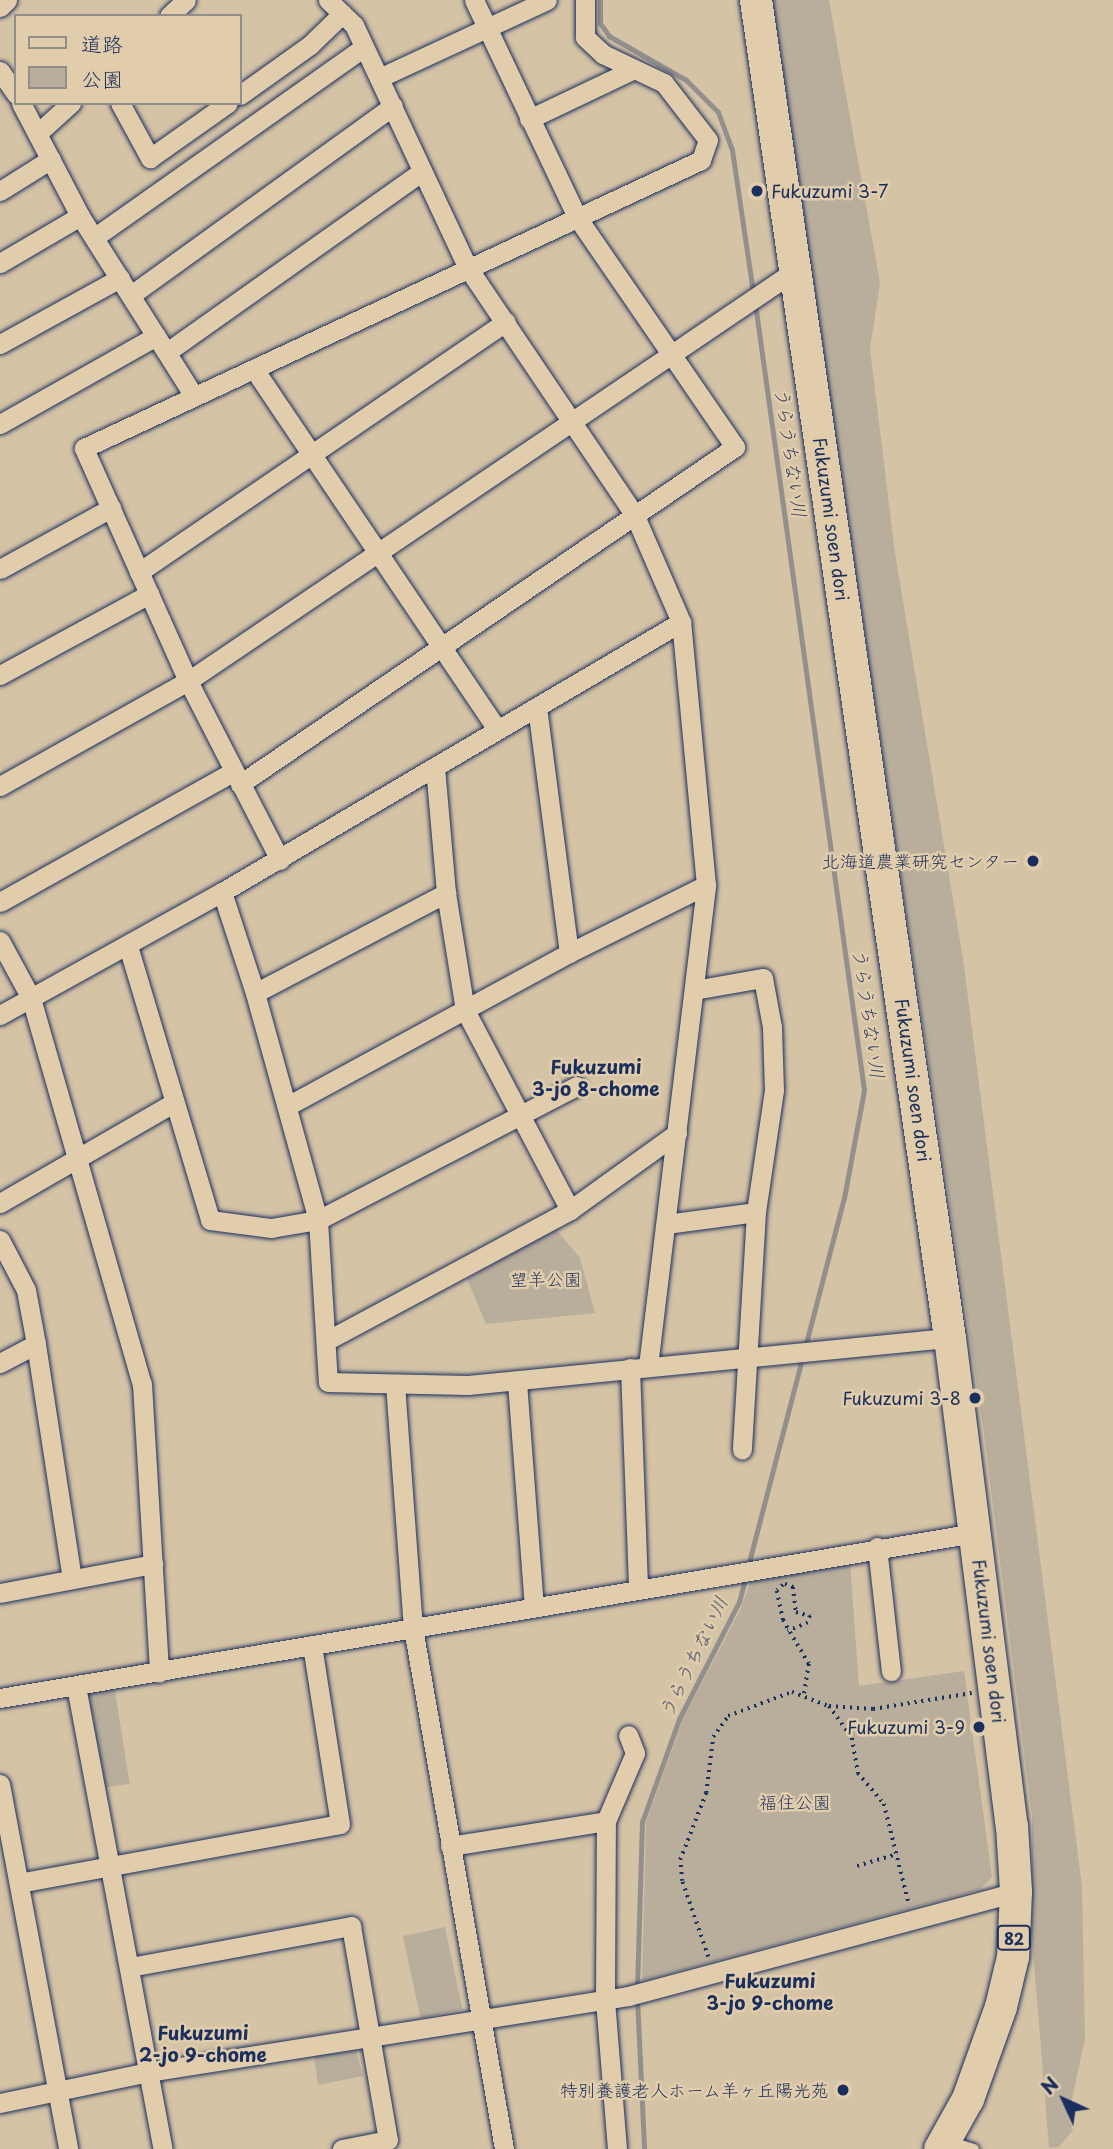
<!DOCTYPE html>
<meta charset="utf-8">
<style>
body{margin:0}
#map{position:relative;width:1113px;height:2149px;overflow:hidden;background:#d5c3a6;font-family:"Playpen Sans","Klee One",sans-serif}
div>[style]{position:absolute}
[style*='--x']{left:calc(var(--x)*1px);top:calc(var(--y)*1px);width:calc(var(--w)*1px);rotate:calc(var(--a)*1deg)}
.green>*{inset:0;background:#b9ae9c;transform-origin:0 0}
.stream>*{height:5px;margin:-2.5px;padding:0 2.5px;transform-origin:2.5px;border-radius:2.5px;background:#938f8d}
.path>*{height:3.5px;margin-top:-1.75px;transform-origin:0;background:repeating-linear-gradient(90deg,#1b2f5e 0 2px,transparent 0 7px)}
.roads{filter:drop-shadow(0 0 2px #1b2f5e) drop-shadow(0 0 2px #1b2f5e)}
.lane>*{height:10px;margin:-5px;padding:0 5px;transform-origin:5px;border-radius:5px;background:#e1cdab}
.street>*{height:19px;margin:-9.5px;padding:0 9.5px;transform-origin:9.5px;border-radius:9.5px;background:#e1cdab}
.primary>*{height:32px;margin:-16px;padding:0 16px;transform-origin:16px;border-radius:16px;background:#e1cdab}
.dots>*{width:19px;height:19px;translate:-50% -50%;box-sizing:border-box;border:4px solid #e1cdab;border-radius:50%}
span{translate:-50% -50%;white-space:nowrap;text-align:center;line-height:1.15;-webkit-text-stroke:5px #e1cdab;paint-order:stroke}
.shield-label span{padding:2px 5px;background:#e1cdab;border:2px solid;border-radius:5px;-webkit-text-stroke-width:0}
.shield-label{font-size:16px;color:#1b2f5e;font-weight:700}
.poi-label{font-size:18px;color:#1b2f5e}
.left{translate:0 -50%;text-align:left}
.right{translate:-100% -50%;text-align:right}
.street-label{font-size:18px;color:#1b2f5e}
.park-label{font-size:18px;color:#2b3c64}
.water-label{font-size:19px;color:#2d3d65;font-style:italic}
.neighbourhood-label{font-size:19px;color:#1b2f5e;font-weight:700}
.legend{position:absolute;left:14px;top:14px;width:228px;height:91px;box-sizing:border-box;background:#e1cdab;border:2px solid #928e8c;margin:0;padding:9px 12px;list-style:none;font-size:21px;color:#1b2f5e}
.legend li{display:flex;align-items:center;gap:14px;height:35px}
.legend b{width:35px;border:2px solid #928e8c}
.north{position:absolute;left:1029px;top:2065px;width:70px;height:70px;-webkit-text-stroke:5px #e1cdab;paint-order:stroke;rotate:315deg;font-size:19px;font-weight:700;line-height:28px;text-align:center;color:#1b2f5e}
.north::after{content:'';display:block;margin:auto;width:24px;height:32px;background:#1b2f5e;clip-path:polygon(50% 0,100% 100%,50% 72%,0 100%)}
</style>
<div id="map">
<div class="green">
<div style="clip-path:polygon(770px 0,829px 0,880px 283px,870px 349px,895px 553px,963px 959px,1082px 1886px,1085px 2039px,1068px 2117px,1073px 2130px,1059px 2147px,1049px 2148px,1032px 1938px,1032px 1816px,984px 1433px)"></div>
<div style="clip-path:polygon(556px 1229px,580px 1258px,595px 1313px,486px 1324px,467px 1279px)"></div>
<div style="clip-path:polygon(850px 1562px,859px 1686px,964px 1671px,992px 1877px,979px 1890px,642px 1981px,646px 1822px,683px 1719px,740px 1610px,753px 1575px)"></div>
<div style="left:114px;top:1685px;width:100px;height:32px;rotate:81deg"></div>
<div style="left:445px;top:1927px;width:84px;height:43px;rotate:78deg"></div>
<div style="clip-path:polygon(349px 2046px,356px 2051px,363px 2076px,318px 2085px,314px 2054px)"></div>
</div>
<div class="stream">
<div style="--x:600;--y:0;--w:23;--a:90"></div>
<div style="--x:600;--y:23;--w:16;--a:55"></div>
<div style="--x:609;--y:36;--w:89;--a:29.7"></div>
<div style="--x:686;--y:80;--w:45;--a:45"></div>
<div style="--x:718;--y:112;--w:40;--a:69.8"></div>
<div style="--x:732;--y:150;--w:145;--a:81.6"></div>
<div style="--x:748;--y:1566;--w:380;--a:-75.4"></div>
<div style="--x:844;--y:1198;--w:110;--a:-79.5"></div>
<div style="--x:864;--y:1090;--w:795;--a:-97.89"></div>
<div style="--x:637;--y:1989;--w:167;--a:-88.3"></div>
<div style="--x:642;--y:1822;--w:109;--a:-70.2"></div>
<div style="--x:679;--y:1719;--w:131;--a:-62.9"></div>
<div style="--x:739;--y:1602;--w:27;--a:-75"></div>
<div style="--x:637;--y:1998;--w:151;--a:87.3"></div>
</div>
<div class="path">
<div style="--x:785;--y:1584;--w:9;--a:21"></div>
<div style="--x:793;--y:1587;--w:25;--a:83"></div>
<div style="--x:796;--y:1612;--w:15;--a:16"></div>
<div style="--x:810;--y:1616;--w:7;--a:106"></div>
<div style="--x:808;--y:1623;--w:22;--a:158"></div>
<div style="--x:783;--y:1585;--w:8;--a:135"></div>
<div style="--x:777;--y:1591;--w:30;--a:78"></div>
<div style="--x:783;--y:1620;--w:51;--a:59.4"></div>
<div style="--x:809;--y:1664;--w:30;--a:99"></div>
<div style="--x:829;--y:1706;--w:44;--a:3.9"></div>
<div style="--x:873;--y:1709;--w:100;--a:-9.2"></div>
<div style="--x:857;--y:1866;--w:42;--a:-16.7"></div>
<div style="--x:708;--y:1957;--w:80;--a:-108.9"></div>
<div style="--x:682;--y:1881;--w:21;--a:-95"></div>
<div style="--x:680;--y:1860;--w:72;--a:-68.8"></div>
<div style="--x:706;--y:1793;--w:56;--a:-82.9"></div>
<div style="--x:713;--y:1737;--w:26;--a:-54"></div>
<div style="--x:728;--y:1716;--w:68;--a:-20.6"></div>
<div style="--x:792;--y:1692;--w:40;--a:21"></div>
<div style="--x:829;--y:1706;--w:39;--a:54"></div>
<div style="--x:852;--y:1738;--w:36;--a:80"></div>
<div style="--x:858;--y:1773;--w:40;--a:50"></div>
<div style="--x:884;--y:1804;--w:103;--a:76"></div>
</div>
<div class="roads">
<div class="lane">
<div style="--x:951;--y:2142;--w:24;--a:17"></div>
</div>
<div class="street">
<div style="--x:328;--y:0;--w:36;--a:44"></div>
<div style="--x:354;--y:25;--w:268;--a:64.9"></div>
<div style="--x:468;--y:268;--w:299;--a:56"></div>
<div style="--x:635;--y:516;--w:116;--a:66.5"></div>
<div style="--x:0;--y:7;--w:10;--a:-45"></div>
<div style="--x:169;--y:16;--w:23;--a:-43"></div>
<div style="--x:0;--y:71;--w:28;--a:55"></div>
<div style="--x:379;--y:78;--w:185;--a:-24.9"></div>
<div style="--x:240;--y:95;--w:86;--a:-35.5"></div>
<div style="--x:310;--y:45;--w:45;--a:-44.1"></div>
<div style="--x:21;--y:103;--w:127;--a:62.4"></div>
<div style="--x:80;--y:216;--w:142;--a:57.7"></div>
<div style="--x:120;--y:103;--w:63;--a:61.4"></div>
<div style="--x:150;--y:158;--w:95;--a:-35.2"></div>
<div style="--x:529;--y:119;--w:114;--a:-25.4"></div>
<div style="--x:38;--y:133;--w:45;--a:-42.3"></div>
<div style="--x:0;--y:191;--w:60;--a:-32.1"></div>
<div style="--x:95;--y:237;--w:329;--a:-35.2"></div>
<div style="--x:0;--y:263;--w:93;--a:-30.4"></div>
<div style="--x:131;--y:295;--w:323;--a:-35.8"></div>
<div style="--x:0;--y:344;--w:137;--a:-28.8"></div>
<div style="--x:167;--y:352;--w:311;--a:-35.3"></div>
<div style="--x:254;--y:369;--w:434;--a:56"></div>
<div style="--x:0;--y:424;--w:179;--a:-29.4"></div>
<div style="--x:156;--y:336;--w:71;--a:57.7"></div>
<div style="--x:0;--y:569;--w:127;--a:-28.8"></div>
<div style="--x:139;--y:572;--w:444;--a:-34.3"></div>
<div style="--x:0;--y:675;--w:170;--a:-28.5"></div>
<div style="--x:537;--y:707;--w:248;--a:82.6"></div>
<div style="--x:435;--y:767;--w:126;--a:85"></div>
<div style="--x:446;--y:893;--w:119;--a:80.8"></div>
<div style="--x:465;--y:1010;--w:226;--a:62.3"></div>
<div style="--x:240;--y:784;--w:599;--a:-34.25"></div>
<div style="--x:735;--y:447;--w:279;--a:-124.5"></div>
<div style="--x:577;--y:217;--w:240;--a:-115.4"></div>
<div style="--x:0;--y:786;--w:215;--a:-29.2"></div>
<div style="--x:188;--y:681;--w:734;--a:-34.06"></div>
<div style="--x:280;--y:860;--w:201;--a:-117.2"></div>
<div style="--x:188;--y:681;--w:255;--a:-114.1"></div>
<div style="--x:84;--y:448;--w:681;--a:-25.02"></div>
<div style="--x:701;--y:160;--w:21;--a:-71"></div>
<div style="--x:708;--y:140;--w:72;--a:-127.7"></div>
<div style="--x:664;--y:83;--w:68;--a:-154.6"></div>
<div style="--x:603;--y:54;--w:25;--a:-137"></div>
<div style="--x:585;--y:37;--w:37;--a:-90"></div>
<div style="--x:0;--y:902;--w:268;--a:-29.2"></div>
<div style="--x:0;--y:941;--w:65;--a:61.5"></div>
<div style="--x:31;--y:998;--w:402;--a:74"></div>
<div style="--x:142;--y:1384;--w:289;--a:86.6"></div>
<div style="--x:128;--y:946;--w:286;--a:73.3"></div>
<div style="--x:210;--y:1220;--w:62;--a:7.5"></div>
<div style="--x:271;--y:1228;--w:48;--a:-9.7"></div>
<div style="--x:318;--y:1220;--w:291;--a:-27.4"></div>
<div style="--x:694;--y:990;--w:70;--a:-9.9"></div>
<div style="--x:763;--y:978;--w:50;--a:79.6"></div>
<div style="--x:772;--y:1027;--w:63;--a:88.2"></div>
<div style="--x:774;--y:1090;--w:123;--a:98.4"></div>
<div style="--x:756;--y:1212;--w:238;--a:93.4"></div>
<div style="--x:255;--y:993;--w:216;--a:-27.6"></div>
<div style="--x:0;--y:1015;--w:254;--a:-29"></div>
<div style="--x:287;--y:1106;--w:321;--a:-28.5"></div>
<div style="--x:569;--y:953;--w:153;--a:-26.4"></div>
<div style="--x:0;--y:1203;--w:200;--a:-30"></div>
<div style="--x:666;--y:1224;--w:91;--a:-7.6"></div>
<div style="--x:0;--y:1240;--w:56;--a:62.5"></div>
<div style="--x:26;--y:1290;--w:55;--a:79.5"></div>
<div style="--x:36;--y:1344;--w:41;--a:152.2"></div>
<div style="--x:326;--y:1341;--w:277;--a:-28.2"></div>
<div style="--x:570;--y:1210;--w:132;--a:-35.7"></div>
<div style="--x:36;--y:1344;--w:237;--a:81.3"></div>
<div style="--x:648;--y:1366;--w:484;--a:-83.1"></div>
<div style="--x:706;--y:885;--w:264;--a:-95.4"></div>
<div style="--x:681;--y:622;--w:533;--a:149.53"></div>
<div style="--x:222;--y:892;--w:106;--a:71.9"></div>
<div style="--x:255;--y:993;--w:236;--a:74.5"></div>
<div style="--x:318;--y:1220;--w:162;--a:86.5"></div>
<div style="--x:328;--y:1382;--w:140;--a:1.2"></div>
<div style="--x:468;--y:1385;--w:484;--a:-5.6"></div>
<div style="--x:630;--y:1368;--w:222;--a:87.9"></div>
<div style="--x:517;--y:1382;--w:226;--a:85.7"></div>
<div style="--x:395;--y:1384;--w:245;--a:85.8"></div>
<div style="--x:413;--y:1628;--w:529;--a:80.09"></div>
<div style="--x:877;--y:1547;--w:125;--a:83.6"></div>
<div style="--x:0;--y:1593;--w:156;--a:-10.7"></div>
<div style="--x:76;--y:1686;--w:471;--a:79.4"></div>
<div style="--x:0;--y:1698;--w:989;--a:-9.61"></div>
<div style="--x:0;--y:1784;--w:371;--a:79.4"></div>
<div style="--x:450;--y:1846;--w:158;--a:-9.1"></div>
<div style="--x:19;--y:1883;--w:326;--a:-10.4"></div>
<div style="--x:340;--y:1824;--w:181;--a:-98.9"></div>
<div style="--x:130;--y:1967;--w:225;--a:-10.5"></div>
<div style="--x:351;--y:1926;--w:217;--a:80.2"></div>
<div style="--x:388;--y:2140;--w:47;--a:168.9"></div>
<div style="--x:0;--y:2103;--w:152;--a:-11.8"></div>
<div style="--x:149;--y:2072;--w:485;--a:-9"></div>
<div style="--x:628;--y:1996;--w:402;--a:-15"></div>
<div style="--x:617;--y:2149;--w:150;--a:-94.6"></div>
<div style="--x:605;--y:1999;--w:178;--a:-89.7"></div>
<div style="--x:606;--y:1821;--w:74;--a:-66.9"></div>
<div style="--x:635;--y:1753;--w:19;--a:-111"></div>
</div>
<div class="primary">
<div style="--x:756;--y:0;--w:1352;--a:81.75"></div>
<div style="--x:950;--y:1338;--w:492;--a:82.8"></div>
<div style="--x:1012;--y:1826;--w:66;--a:86.5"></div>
<div style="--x:1016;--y:1892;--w:65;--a:92.6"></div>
<div style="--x:1013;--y:1957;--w:51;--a:103.5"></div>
<div style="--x:1001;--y:2007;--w:98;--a:109.7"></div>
<div style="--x:968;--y:2099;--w:57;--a:119.2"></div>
</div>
</div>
<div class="dots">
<div style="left:757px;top:191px;background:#1b2f5e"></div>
<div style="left:1033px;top:861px;background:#1b2f5e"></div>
<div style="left:975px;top:1398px;background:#1b2f5e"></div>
<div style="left:979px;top:1727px;background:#1b2f5e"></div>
<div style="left:843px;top:2090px;background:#1b2f5e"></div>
</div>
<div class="shield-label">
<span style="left:1014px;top:1938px">82</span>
</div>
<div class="poi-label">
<span class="left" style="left:771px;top:191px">Fukuzumi 3-7</span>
<span class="right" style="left:1019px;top:861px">北海道農業研究センター</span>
<span class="right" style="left:961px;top:1398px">Fukuzumi 3-8</span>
<span class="right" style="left:965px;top:1727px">Fukuzumi 3-9</span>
<span class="right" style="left:829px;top:2090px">特別養護老人ホーム羊ヶ丘陽光苑</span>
</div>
<div class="street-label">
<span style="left:831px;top:519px;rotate:82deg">Fukuzumi soen dori</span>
<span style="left:913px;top:1080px;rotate:82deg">Fukuzumi soen dori</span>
<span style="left:989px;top:1641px;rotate:83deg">Fukuzumi soen dori</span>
</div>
<div class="park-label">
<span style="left:546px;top:1279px">望羊公園</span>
<span style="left:795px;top:1802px">福住公園</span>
</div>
<div class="water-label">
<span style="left:791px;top:452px;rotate:82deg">うらうちない川</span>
<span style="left:869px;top:1013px;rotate:82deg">うらうちない川</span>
<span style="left:693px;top:1657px;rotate:-64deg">うらうちない川</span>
</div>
<div class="neighbourhood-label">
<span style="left:596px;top:1078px">Fukuzumi<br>3-jo 8-chome</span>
<span style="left:770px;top:1992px">Fukuzumi<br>3-jo 9-chome</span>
<span style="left:203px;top:2044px">Fukuzumi<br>2-jo 9-chome</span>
</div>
<ul class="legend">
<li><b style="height:9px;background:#e1cdab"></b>道路</li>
<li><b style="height:19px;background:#b9ae9c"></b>公園</li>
</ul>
<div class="north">N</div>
</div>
